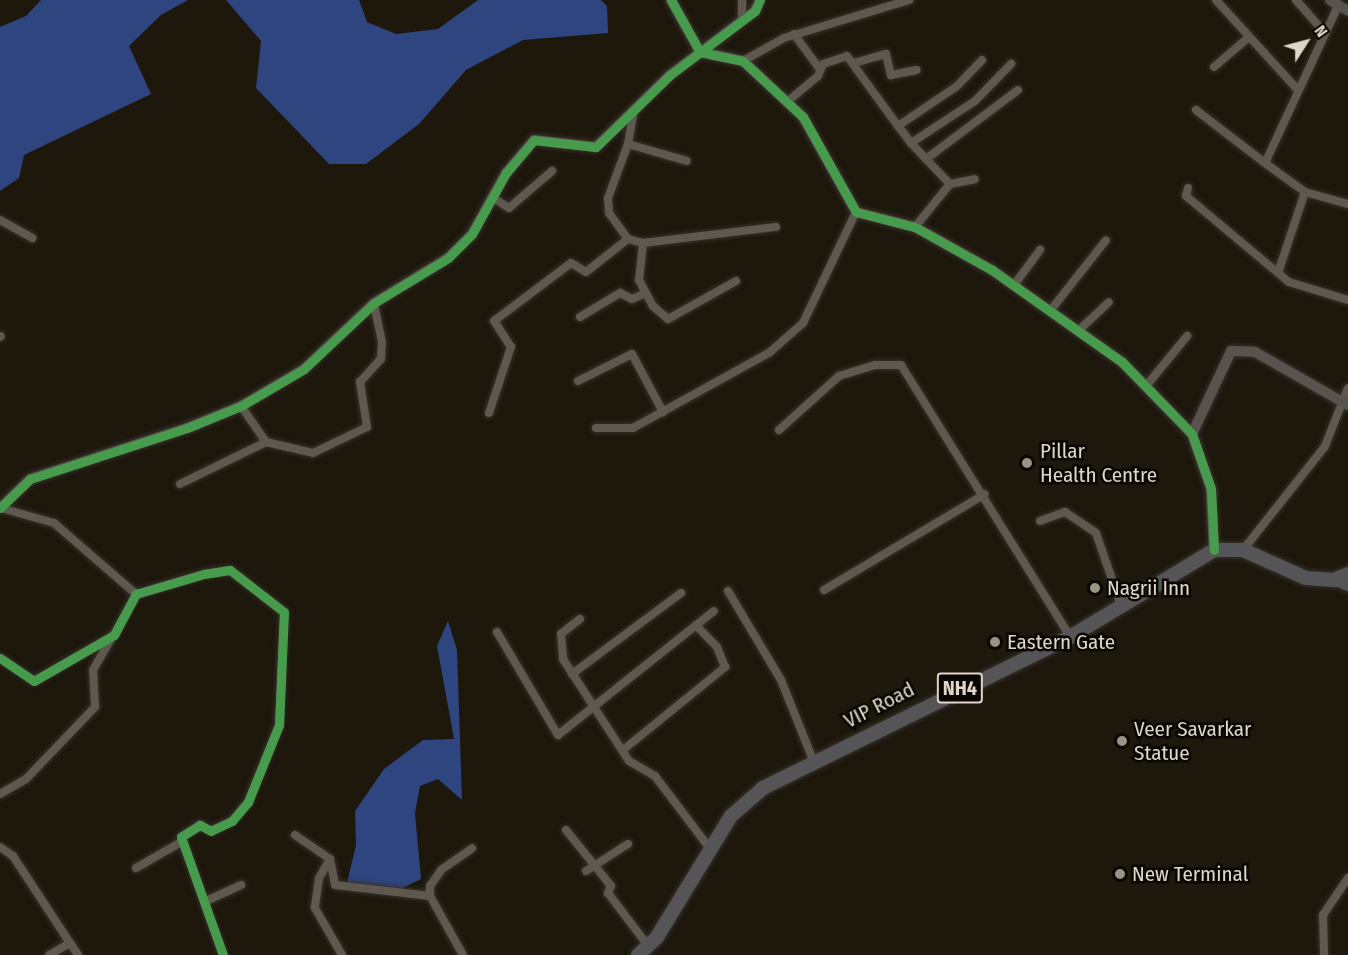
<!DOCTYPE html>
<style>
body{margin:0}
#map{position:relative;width:1348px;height:955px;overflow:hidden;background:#1d170c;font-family:"Fira Sans Condensed",sans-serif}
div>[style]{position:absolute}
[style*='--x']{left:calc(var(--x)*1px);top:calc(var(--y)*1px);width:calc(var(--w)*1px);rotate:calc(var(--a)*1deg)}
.water>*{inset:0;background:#2f457f}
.roads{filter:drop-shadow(0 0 2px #37322b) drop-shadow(0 0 2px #37322b)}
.street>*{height:8px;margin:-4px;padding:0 4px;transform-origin:4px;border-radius:4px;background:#5e584f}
.secondary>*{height:10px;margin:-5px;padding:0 5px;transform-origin:5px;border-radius:5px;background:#58534e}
.highway>*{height:14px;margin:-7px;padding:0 7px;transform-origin:7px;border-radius:7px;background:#555558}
.cycleway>*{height:9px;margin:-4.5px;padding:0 4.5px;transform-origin:4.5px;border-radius:4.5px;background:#469c4c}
.dots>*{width:16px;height:16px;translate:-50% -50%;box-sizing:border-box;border:3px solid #0a0601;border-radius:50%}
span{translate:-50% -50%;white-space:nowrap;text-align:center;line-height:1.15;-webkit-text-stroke:5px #0a0601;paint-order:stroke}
.shield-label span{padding:2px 4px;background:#0a0601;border:2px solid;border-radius:4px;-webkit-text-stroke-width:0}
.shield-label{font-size:20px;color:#ded6c9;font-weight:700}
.poi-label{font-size:21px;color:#ded6c9}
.left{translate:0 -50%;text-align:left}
.street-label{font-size:21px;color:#ded6c9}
.north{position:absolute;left:1276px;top:12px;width:60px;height:60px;-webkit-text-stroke:4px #0a0601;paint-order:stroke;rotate:54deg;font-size:16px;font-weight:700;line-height:24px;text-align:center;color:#ded6c9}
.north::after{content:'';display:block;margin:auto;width:21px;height:27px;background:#ded6c9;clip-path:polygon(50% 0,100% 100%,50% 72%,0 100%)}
</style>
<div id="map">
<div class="water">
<div style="clip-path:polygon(41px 0,188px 0,161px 15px,129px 46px,151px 94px,24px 155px,19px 178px,0 191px,0 27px,26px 16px)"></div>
<div style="clip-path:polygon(226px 0,359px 0,367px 22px,396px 34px,438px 29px,478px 0,601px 0,607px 6px,608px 33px,523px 40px,466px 70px,419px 124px,366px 164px,329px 164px,256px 88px,261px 41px)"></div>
<div style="clip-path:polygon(448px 621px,457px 650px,462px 800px,438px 779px,420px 786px,415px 813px,421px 879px,388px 895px,347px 883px,356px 845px,355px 811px,384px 769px,423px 740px,454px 739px,437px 646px)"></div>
</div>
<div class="roads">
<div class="street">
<div style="--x:742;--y:0;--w:21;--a:90"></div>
<div style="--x:1216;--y:0;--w:122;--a:47.7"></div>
<div style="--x:1296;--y:0;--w:44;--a:48.7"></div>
<div style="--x:1338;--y:6;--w:173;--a:114.9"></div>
<div style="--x:1265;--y:163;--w:49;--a:35.9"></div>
<div style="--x:1305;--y:192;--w:45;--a:15.6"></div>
<div style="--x:794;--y:34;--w:42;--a:53.7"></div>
<div style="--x:743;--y:61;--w:47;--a:-29.3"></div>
<div style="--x:784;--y:38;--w:131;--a:-16.9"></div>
<div style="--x:854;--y:63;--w:33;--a:-16"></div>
<div style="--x:886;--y:54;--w:22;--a:77"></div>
<div style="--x:891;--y:75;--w:26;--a:-11"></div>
<div style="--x:1214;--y:67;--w:46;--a:-40.6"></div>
<div style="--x:787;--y:102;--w:40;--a:-40"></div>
<div style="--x:818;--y:76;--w:13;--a:-67"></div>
<div style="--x:823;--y:64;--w:25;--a:-18"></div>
<div style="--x:847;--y:56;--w:87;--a:53.9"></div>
<div style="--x:634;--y:110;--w:35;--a:100"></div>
<div style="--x:628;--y:144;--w:58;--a:110.3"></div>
<div style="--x:608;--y:198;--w:15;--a:86"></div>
<div style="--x:609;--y:213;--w:32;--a:54"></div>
<div style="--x:628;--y:239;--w:16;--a:15"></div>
<div style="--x:643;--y:243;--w:37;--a:96"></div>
<div style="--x:639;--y:280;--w:30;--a:62"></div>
<div style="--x:653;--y:306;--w:20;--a:41"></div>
<div style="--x:668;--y:319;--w:78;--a:-29.2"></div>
<div style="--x:1196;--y:110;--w:87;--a:37.5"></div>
<div style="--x:911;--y:143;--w:21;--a:-127"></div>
<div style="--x:898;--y:126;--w:71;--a:-34.1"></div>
<div style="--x:957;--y:86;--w:36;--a:-46"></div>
<div style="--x:628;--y:144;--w:61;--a:16.1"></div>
<div style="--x:926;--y:159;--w:22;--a:-133"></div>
<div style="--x:911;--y:143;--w:77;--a:-33.3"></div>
<div style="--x:975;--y:101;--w:52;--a:-45.8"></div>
<div style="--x:950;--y:184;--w:35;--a:-134"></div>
<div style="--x:926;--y:159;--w:115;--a:-36.9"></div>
<div style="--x:1188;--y:188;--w:8;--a:104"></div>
<div style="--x:1186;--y:196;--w:134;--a:39.9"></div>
<div style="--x:1289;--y:282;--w:62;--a:17"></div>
<div style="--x:492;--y:197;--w:20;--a:33"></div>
<div style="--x:509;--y:208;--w:57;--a:-40.7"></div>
<div style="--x:0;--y:220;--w:37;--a:29"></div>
<div style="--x:915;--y:227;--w:55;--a:-50.9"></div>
<div style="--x:950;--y:184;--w:25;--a:-11"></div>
<div style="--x:643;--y:243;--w:134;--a:-6.9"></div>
<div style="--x:1279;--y:270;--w:82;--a:-71.6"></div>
<div style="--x:1014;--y:285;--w:44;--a:-53.4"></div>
<div style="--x:1050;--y:311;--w:90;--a:-51.7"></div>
<div style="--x:580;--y:317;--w:47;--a:-31"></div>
<div style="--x:620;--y:293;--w:13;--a:27"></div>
<div style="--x:632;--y:299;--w:15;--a:-23"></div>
<div style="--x:1078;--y:331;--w:42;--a:-43.1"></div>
<div style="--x:0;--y:337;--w:1;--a:-45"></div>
<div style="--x:578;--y:381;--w:60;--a:-26.6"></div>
<div style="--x:632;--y:354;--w:66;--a:61.9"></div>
<div style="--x:1146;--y:386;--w:65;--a:-50.6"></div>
<div style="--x:241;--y:406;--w:44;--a:55.2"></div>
<div style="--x:266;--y:442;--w:48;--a:13.2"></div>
<div style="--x:313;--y:453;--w:60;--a:-25.7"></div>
<div style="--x:367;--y:427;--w:46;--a:-98.8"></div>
<div style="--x:360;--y:382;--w:31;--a:-48"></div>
<div style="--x:381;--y:359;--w:17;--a:-87"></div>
<div style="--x:382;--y:342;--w:40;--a:-102"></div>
<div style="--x:489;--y:413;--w:70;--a:-71.6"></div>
<div style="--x:511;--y:347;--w:31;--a:-123"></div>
<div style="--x:494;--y:321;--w:96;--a:-37"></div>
<div style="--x:571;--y:263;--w:17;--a:31"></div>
<div style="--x:586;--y:272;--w:53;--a:-38.2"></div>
<div style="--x:596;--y:428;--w:37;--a:0"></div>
<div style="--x:633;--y:428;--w:157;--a:-29"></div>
<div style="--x:770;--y:352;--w:44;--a:-41.3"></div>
<div style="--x:803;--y:323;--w:123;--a:-64.5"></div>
<div style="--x:779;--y:430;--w:81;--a:-42"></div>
<div style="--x:839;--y:376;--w:38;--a:-17"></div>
<div style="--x:875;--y:365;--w:26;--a:0"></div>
<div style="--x:901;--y:365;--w:320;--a:58.1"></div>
<div style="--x:180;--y:484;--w:96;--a:-26"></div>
<div style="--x:1;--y:508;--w:55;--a:15.8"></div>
<div style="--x:54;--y:523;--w:108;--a:40.9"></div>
<div style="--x:1040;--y:521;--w:27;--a:-20"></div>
<div style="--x:1065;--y:512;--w:37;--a:34"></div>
<div style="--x:1096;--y:533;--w:76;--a:70.9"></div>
<div style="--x:1243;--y:550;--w:132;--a:-51.7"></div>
<div style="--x:1325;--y:446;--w:62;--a:-68.4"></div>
<div style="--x:824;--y:590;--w:187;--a:-30.8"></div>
<div style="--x:728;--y:591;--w:104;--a:59.2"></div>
<div style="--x:781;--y:680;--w:88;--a:68.1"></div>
<div style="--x:580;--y:619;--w:24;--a:142"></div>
<div style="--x:561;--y:634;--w:25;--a:85"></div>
<div style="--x:563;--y:659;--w:121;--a:57.1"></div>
<div style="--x:629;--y:761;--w:30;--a:30"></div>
<div style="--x:655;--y:776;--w:93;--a:52.9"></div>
<div style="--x:497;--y:632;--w:120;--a:59.4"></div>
<div style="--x:558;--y:735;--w:199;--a:-38.5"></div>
<div style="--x:0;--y:658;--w:41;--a:34.1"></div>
<div style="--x:34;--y:681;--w:92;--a:-29.9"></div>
<div style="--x:114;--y:635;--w:47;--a:-61.8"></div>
<div style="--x:136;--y:594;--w:71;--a:-16.4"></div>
<div style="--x:204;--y:574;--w:26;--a:-9"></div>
<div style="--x:230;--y:570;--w:68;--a:37.9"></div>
<div style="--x:284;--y:612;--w:113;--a:92.5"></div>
<div style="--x:279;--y:725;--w:83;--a:111.9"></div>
<div style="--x:248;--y:802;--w:25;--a:130"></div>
<div style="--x:232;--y:821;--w:23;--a:155"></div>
<div style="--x:211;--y:831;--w:13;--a:-151"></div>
<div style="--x:200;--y:825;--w:22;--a:148"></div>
<div style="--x:181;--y:837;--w:125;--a:70.4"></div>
<div style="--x:572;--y:674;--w:136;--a:-36.6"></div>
<div style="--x:623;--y:750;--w:132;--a:-39.1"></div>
<div style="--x:725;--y:667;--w:22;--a:-112"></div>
<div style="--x:717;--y:647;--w:30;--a:-134"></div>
<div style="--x:0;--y:794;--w:30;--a:-30"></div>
<div style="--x:26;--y:779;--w:100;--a:-46.2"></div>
<div style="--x:95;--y:707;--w:37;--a:-93"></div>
<div style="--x:93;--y:670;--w:39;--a:-60"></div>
<div style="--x:566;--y:830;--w:72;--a:51.2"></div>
<div style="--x:611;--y:886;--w:8;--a:113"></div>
<div style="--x:608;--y:893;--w:68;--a:52.8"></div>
<div style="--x:295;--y:835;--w:42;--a:34.4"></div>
<div style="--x:330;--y:859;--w:26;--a:79"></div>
<div style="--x:335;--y:885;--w:96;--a:6.6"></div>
<div style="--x:0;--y:847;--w:16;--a:35"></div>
<div style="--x:13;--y:856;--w:104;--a:56.8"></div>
<div style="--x:70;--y:943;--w:24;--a:150"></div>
<div style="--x:330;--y:859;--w:22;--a:120"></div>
<div style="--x:319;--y:878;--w:30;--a:98"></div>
<div style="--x:315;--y:908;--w:54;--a:60.1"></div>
<div style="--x:136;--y:868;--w:54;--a:-29.9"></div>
<div style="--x:586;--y:871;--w:50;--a:-32.7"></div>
<div style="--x:204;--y:902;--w:41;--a:-24.7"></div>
<div style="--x:70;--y:943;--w:14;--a:56"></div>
<div style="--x:463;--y:955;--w:68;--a:-119.2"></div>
<div style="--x:430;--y:896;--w:10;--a:-90"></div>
<div style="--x:430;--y:886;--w:19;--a:-55"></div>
<div style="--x:441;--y:870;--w:38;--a:-35"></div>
<div style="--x:1324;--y:955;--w:40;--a:-91.4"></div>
<div style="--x:1323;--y:915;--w:45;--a:-56"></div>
</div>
<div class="secondary">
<div style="--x:671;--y:0;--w:60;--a:60.9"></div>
<div style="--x:700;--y:52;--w:44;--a:11.8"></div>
<div style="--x:743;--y:61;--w:82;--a:43"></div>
<div style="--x:803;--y:117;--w:109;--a:60.8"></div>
<div style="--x:856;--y:212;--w:61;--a:14.3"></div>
<div style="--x:915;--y:227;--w:88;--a:29.2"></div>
<div style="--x:992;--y:270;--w:159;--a:35.3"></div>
<div style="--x:1122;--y:362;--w:100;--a:45.8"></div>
<div style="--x:1192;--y:434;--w:58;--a:70.9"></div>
<div style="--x:1211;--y:489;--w:61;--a:87.2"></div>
<div style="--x:1330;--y:0;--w:21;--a:31"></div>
<div style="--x:1192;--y:434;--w:92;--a:-64.8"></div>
<div style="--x:1231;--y:351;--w:24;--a:2"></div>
<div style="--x:1255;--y:352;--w:107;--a:29.7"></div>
<div style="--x:0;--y:508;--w:42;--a:-44"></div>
<div style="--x:30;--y:479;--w:165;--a:-18"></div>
<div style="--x:187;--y:428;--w:58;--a:-22.2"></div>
<div style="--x:241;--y:406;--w:73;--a:-30.4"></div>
<div style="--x:304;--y:369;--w:96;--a:-43.3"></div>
<div style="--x:374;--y:303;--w:87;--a:-31.3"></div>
<div style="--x:448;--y:258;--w:34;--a:-45"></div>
<div style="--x:472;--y:234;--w:70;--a:-60.9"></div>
<div style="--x:506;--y:173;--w:43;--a:-49.7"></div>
<div style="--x:534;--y:140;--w:62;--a:6.4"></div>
<div style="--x:596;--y:147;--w:103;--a:-44.2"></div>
<div style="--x:670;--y:75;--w:106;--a:-37"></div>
<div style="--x:755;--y:11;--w:12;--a:-66"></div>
<div style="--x:1334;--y:580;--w:15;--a:23"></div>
</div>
<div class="highway">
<div style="--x:638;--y:955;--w:26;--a:-43"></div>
<div style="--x:657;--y:937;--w:142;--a:-58.6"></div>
<div style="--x:731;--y:816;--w:43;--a:-41.2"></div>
<div style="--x:763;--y:788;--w:342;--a:-26.2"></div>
<div style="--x:1070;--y:637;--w:168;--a:-31.1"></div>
<div style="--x:1214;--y:550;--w:29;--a:0"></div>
<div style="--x:1243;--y:550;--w:69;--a:24"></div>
<div style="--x:1306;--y:578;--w:28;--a:4"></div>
<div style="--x:1334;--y:580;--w:15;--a:-23"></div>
</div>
</div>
<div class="cycleway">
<div style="--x:671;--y:0;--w:60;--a:60.9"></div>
<div style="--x:700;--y:52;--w:44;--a:11.8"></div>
<div style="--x:743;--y:61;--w:82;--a:43"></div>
<div style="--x:803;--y:117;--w:109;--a:60.8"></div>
<div style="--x:856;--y:212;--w:61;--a:14.3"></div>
<div style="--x:915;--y:227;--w:88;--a:29.2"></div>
<div style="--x:992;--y:270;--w:159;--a:35.3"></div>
<div style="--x:1122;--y:362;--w:100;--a:45.8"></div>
<div style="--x:1192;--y:434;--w:58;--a:70.9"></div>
<div style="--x:1211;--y:489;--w:61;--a:87.2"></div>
<div style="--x:0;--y:508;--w:42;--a:-44"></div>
<div style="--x:30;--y:479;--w:165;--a:-18"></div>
<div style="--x:187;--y:428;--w:58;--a:-22.2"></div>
<div style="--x:241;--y:406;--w:73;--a:-30.4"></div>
<div style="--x:304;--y:369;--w:96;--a:-43.3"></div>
<div style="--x:374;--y:303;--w:87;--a:-31.3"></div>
<div style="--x:448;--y:258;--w:34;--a:-45"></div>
<div style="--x:472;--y:234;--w:70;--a:-60.9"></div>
<div style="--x:506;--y:173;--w:43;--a:-49.7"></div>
<div style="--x:534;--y:140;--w:62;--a:6.4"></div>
<div style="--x:596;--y:147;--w:103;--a:-44.2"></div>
<div style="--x:670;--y:75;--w:106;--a:-37"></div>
<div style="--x:755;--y:11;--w:12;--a:-66"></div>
<div style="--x:0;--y:658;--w:41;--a:34.1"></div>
<div style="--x:34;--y:681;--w:92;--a:-29.9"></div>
<div style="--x:114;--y:635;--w:47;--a:-61.8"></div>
<div style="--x:136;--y:594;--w:71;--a:-16.4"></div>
<div style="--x:204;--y:574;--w:26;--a:-9"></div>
<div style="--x:230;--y:570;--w:68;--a:37.9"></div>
<div style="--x:284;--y:612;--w:113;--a:92.5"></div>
<div style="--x:279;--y:725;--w:83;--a:111.9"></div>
<div style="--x:248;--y:802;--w:25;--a:130"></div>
<div style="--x:232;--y:821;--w:23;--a:155"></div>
<div style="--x:211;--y:831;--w:13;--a:-151"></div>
<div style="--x:200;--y:825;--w:22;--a:148"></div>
<div style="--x:181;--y:837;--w:125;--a:70.4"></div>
</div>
<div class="dots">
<div style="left:1027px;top:463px;background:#9a9387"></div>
<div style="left:1095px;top:588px;background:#9a9387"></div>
<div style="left:995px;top:642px;background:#9a9387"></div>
<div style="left:1122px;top:741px;background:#9a9387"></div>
<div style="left:1120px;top:874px;background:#9a9387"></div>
</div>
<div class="shield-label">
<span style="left:960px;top:688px">NH4</span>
</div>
<div class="poi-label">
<span class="left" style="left:1040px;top:463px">Pillar<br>Health Centre</span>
<span class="left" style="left:1107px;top:588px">Nagrii Inn</span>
<span class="left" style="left:1007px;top:642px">Eastern Gate</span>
<span class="left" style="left:1134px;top:741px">Veer Savarkar<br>Statue</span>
<span class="left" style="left:1132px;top:874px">New Terminal</span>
</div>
<div class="street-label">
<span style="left:879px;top:705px;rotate:-27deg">VIP Road</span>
</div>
<div class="north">N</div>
</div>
